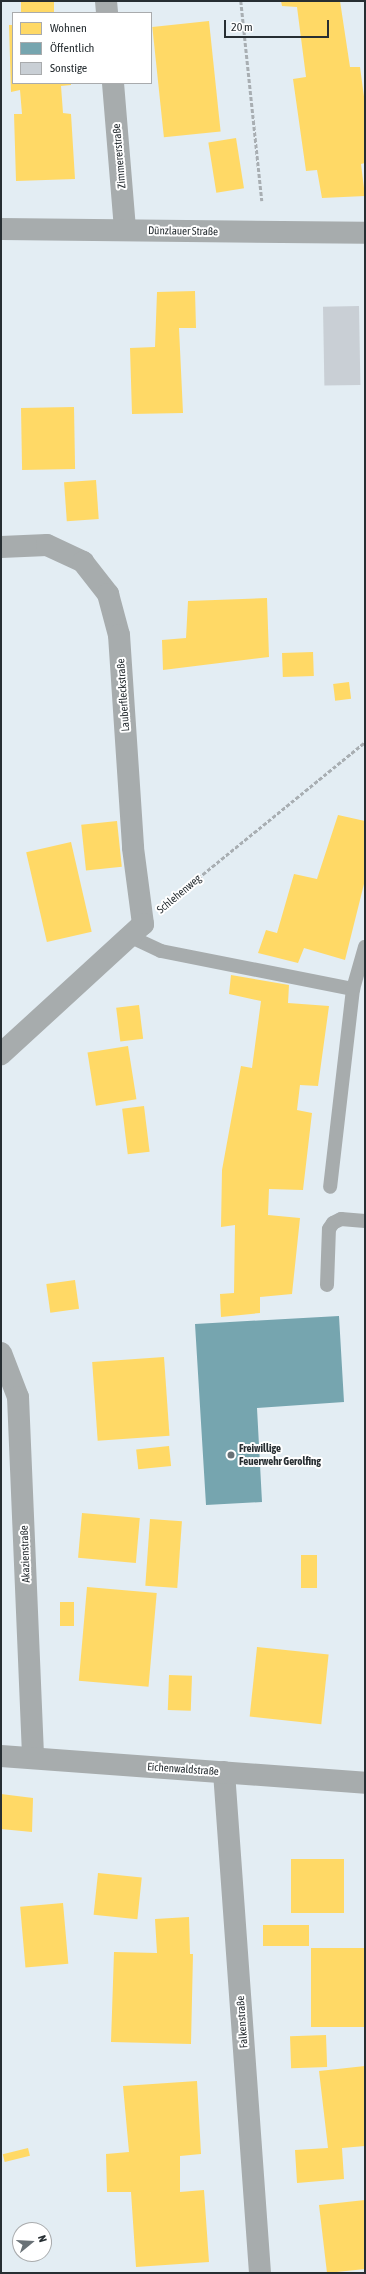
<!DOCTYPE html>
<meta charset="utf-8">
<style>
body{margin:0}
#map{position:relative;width:366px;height:2274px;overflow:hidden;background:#e3edf3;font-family:"Asap Condensed",sans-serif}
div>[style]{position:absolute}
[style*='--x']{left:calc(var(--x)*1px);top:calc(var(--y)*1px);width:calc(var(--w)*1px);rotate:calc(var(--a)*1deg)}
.homes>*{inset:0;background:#ffd966;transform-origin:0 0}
.public>*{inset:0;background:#76a5af}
.building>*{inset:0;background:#c9cfd5;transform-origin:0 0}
.path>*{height:2.5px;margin-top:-1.25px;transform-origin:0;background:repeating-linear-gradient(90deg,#a8aeb2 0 4px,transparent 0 6px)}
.service>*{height:14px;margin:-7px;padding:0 7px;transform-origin:7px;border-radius:7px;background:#a7acad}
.minor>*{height:22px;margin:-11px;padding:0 11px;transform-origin:11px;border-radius:11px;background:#a7acad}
.tertiary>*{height:22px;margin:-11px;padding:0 11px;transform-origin:11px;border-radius:11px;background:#a7acad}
.dots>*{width:11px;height:11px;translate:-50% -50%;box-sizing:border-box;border:2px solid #fff;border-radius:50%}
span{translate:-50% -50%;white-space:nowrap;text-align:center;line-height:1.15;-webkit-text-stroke:4px #fff;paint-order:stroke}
.street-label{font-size:11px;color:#272e32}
.poi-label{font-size:11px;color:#272e32;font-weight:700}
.left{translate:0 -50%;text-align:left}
.frame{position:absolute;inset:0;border:2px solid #272e32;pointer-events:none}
.legend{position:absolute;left:12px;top:12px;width:140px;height:72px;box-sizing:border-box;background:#fff;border:1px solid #a9abad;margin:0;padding:5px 7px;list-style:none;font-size:12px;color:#272e32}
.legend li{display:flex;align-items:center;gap:8px;height:20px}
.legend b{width:20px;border:1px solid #a9abad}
.north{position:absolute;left:12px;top:2222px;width:40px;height:40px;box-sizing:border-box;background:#fff;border:1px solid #a9abad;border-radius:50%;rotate:72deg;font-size:11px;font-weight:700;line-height:16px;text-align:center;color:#272e32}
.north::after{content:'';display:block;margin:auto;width:14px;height:18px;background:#697176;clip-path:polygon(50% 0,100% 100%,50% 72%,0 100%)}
.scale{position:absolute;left:224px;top:20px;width:105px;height:18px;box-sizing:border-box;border:2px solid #272e32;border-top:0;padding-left:5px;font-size:12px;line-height:14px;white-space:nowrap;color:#272e32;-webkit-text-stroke:3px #fff;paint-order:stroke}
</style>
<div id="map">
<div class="homes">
<div style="left:21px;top:1px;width:33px;height:12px"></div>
<div style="clip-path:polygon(281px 1px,340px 1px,350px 67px,360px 67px,365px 104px,365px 163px,361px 164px,365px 196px,322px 198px,317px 170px,306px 171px,293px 79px,306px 77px,297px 7px,282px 6px)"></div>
<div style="left:209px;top:21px;width:111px;height:57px;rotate:84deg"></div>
<div style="clip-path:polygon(9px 25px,13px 25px,13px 83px,71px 83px,71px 85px,61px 86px,63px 113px,71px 114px,75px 179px,16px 181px,14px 114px,22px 114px,20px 90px,11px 92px)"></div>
<div style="left:236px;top:138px;width:51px;height:28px;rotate:81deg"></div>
<div style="clip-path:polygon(195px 291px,196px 328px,179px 328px,183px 413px,132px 414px,130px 348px,155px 347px,157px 292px)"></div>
<div style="left:74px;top:407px;width:62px;height:53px;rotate:89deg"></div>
<div style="left:96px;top:480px;width:39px;height:32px;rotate:86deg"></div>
<div style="clip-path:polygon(267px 598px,269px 657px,163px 670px,162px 640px,186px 638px,188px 601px)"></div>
<div style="left:313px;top:652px;width:24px;height:31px;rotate:88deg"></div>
<div style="left:349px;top:682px;width:17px;height:16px;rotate:83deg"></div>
<div style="clip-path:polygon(338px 815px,365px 821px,365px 880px,345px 960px,304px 948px,298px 963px,258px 953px,266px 930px,277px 933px,294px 874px,317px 879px)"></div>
<div style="left:117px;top:821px;width:46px;height:36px;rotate:84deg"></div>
<div style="left:71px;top:842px;width:92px;height:46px;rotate:77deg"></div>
<div style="clip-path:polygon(231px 975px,289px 985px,288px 1003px,329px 1006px,318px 1086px,300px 1085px,297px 1110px,312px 1113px,303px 1190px,269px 1189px,268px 1215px,300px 1218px,292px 1294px,260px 1297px,260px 1313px,221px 1317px,220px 1294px,234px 1293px,235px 1225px,221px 1227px,222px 1170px,241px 1066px,252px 1068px,261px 1001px,229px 994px)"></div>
<div style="left:139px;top:1005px;width:34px;height:23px;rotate:83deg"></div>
<div style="left:128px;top:1046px;width:54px;height:41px;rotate:81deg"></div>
<div style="left:144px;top:1106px;width:46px;height:22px;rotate:83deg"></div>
<div style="left:75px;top:1280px;width:29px;height:29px;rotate:82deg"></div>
<div style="left:164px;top:1357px;width:79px;height:72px;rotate:86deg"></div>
<div style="left:169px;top:1446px;width:20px;height:33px;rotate:84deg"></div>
<div style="left:82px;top:1513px;width:58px;height:45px;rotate:5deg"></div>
<div style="left:150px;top:1519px;width:32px;height:67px;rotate:4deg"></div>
<div style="left:301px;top:1555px;width:16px;height:33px"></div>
<div style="left:87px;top:1587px;width:70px;height:94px;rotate:5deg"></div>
<div style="left:60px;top:1602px;width:14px;height:24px"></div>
<div style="left:257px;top:1647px;width:72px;height:70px;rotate:6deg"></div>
<div style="left:169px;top:1675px;width:23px;height:35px;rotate:2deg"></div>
<div style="clip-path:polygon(1px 1794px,33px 1798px,32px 1832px,1px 1829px)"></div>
<div style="left:291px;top:1859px;width:53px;height:54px"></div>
<div style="left:98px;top:1873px;width:44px;height:42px;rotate:6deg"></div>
<div style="left:63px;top:1903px;width:61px;height:43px;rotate:85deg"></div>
<div style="clip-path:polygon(189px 1917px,190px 1954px,193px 1954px,191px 2044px,111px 2042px,114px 1952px,157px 1953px,155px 1919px)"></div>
<div style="left:309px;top:1925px;width:21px;height:46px;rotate:90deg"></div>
<div style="left:365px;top:1948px;width:79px;height:54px;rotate:90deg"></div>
<div style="left:326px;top:2035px;width:32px;height:36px;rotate:88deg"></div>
<div style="clip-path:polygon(365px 2066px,365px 2146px,342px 2148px,344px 2179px,297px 2183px,295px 2150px,328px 2148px,319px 2071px)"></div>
<div style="clip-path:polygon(197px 2081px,201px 2154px,180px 2156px,180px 2192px,204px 2190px,209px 2262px,136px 2267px,131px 2192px,107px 2192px,106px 2154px,129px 2152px,123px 2086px)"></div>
<div style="left:28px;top:2148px;width:8px;height:26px;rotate:76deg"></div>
<div style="clip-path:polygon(365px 2200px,365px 2269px,327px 2273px,319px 2205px)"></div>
</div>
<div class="public">
<div style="clip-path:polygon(339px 1316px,344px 1402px,257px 1408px,262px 1502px,206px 1505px,195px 1324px)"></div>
</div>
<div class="building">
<div style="left:359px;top:306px;width:79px;height:36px;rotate:89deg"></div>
</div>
<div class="path">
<div style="--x:241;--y:1;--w:201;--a:84"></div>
<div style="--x:170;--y:901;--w:252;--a:-39.2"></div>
</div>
<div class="service">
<div style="--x:129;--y:936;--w:35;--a:25"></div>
<div style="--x:161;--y:951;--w:196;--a:11.2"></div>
<div style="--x:353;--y:989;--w:199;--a:96.6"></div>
<div style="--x:353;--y:989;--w:44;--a:-74.1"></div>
<div style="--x:327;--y:1285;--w:56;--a:-88"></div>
<div style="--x:329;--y:1229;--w:7;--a:-56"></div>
<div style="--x:333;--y:1223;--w:9;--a:-27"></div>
<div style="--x:341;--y:1219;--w:24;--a:5"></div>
</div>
<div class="minor">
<div style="--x:106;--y:1;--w:12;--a:85"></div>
<div style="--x:113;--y:83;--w:147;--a:85.3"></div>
<div style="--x:1;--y:547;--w:46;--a:-2.5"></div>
<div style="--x:47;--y:545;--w:40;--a:25"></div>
<div style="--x:83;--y:562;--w:41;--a:52"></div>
<div style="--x:108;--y:594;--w:42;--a:75"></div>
<div style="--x:119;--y:635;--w:213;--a:86.2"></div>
<div style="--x:133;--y:848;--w:77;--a:82.5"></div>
<div style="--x:143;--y:924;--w:193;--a:137.5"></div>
<div style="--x:1;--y:1353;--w:47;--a:68.9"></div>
<div style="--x:18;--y:1397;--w:360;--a:87.6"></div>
<div style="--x:224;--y:1772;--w:502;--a:85.89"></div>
</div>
<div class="tertiary">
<div style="--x:1;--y:229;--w:364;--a:0.6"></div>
<div style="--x:1;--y:1756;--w:365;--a:4.2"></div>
</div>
<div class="dots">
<div style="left:231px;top:1455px;background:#697176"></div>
</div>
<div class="street-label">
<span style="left:119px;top:156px;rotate:-95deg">Zimmererstraße</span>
<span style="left:183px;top:231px;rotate:1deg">Dünzlauer Straße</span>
<span style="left:123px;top:695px;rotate:-94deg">Lauberfleckstraße</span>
<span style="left:179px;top:894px;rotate:-40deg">Schlehenweg</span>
<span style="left:25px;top:1554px;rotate:-92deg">Akazienstraße</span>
<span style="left:183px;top:1769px;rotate:4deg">Eichenwaldstraße</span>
<span style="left:242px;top:2022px;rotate:-94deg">Falkenstraße</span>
</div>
<div class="poi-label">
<span class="left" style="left:239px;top:1455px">Freiwillige<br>Feuerwehr Gerolfing</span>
</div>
<div class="frame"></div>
<ul class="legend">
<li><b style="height:11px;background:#ffd966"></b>Wohnen</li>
<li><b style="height:11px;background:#76a5af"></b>Öffentlich</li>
<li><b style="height:11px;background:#c9cfd5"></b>Sonstige</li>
</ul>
<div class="north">N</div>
<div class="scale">20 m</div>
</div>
